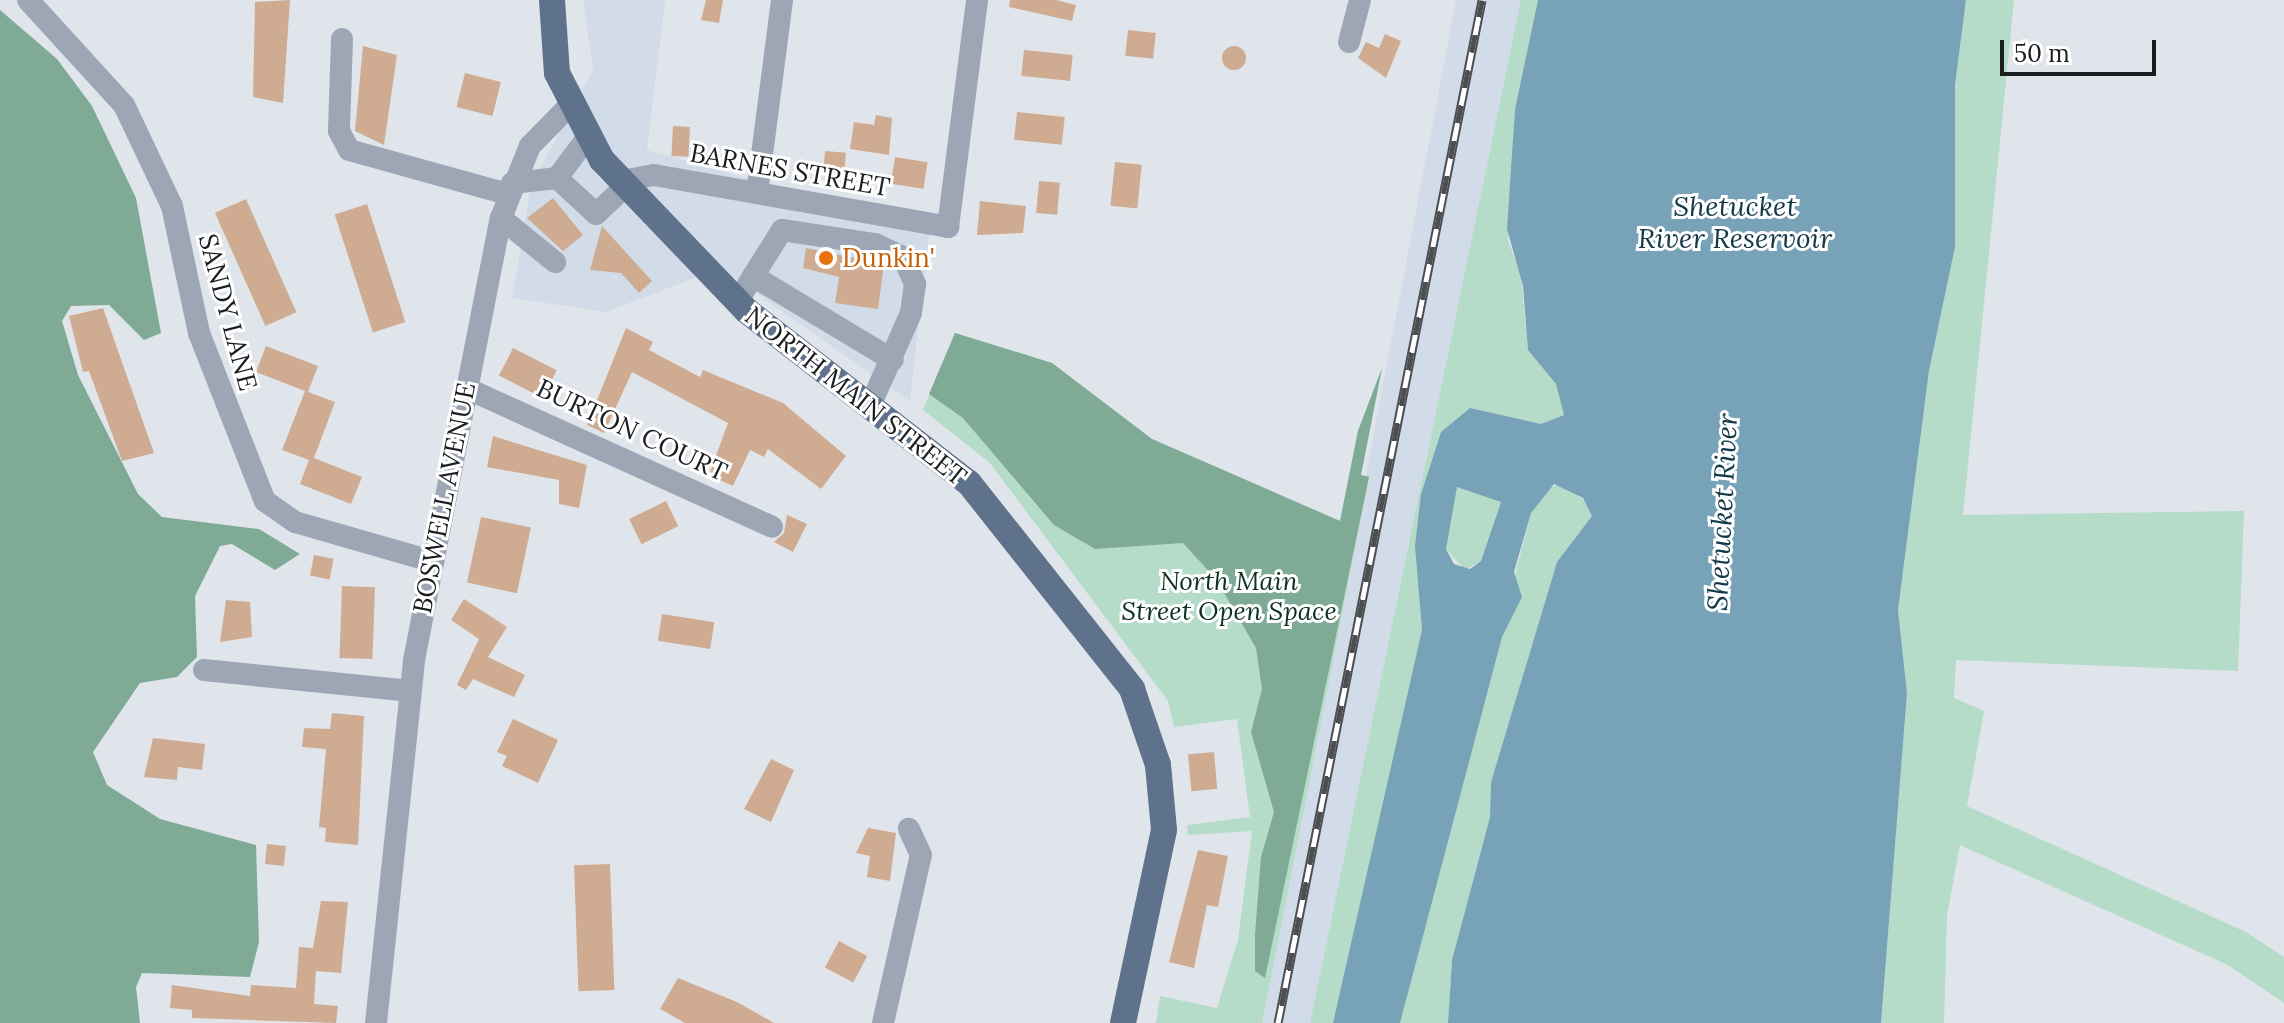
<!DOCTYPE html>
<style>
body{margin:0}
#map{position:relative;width:2284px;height:1023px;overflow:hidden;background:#e0e5ec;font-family:Lora,serif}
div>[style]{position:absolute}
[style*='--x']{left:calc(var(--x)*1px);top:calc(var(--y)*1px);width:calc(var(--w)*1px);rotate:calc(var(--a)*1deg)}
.built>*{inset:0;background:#d2dbe8}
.green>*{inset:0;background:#b5dbc9}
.forest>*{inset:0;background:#7faa96}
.water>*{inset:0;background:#78a2b7}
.building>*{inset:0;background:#cfac91;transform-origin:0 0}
.round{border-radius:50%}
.minor>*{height:22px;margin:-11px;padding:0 11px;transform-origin:11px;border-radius:11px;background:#9ca6b5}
.major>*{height:26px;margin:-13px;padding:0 13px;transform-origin:13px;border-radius:13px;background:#5f728c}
.rail>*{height:9px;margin-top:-4.5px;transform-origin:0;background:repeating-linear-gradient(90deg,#fff 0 18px,#4c4f52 0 36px);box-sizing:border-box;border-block:2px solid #4c4f52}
.dots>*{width:22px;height:22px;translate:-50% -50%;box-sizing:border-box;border:4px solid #fff;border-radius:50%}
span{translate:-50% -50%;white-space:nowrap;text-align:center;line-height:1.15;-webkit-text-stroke:6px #fff;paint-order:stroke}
.street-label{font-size:26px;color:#1b1d1f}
.food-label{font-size:26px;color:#c56008}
.left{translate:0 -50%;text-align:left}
.park-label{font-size:26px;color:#0c3224;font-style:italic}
.water-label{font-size:28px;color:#143a4a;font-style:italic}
.scale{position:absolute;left:2000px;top:40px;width:156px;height:36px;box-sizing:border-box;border:4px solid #1b1d1f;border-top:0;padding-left:10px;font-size:24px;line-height:28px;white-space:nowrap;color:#1b1d1f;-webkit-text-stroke:6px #fff;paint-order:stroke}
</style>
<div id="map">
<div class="built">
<div style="clip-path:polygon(583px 0,665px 0,647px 150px,930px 230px,910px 401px,720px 268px,606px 312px,512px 298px,531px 186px,593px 69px)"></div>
<div style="clip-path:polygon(1456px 0,1521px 0,1310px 1023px,1262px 1023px)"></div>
</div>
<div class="green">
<div style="clip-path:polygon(1521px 0,1538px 0,1515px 109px,1508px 240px,1521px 276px,1528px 350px,1556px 384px,1564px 415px,1541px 424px,1470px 408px,1441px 432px,1421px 494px,1422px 630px,1382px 824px,1333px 1023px,1310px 1023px)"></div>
<div style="clip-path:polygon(1966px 0,2014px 0,1963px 515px,2244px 511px,2238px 671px,1956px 660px,1954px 698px,1984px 711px,1967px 806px,2246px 932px,2284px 957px,2284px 1003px,2228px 965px,1960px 845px,1947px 915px,1944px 1023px,1881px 1023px,1907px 693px,1898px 610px,1929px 371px,1955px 247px,1955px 85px)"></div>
<div style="clip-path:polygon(955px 333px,1052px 363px,1152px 439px,1340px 521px,1358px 431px,1382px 368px,1361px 475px,1369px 477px,1262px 1023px,1156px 1023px,1160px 996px,1217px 1008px,1238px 940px,1252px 831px,1188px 835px,1187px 825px,1250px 817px,1237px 719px,1174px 727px,1168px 701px,990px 463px,923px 410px)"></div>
<div style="clip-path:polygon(1560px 484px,1591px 505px,1592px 516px,1557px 562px,1491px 782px,1490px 817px,1452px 960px,1448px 1023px,1400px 1023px,1531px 513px,1544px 489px)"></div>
<div style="clip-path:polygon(1472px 487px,1501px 502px,1481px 561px,1465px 570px,1446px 549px,1451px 499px,1457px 488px)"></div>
</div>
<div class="forest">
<div style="clip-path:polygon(0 10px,57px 59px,92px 106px,136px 198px,161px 333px,144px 340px,109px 305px,71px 306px,62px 321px,78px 375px,138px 494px,162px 517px,259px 529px,300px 554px,275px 570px,232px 544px,220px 546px,195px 596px,197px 657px,177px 677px,140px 683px,93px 752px,107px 785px,160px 819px,256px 845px,259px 942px,250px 977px,142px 973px,136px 987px,140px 1023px,0 1023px)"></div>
<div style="clip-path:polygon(955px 333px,1052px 363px,1152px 439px,1340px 521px,1358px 431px,1382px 368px,1361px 475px,1369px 477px,1265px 978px,1255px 971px,1255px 934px,1261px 857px,1274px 812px,1251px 732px,1262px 689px,1256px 648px,1216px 579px,1183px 543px,1095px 549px,1054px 525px,963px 418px,929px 394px)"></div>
</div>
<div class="water">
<div style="clip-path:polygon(evenodd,1538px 0,1966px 0,1955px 85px,1955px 247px,1929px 371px,1898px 610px,1907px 693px,1881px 1023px,1448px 1023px,1452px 960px,1490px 817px,1491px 782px,1557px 562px,1592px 516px,1583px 498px,1554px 484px,1531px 513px,1514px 572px,1522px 597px,1502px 637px,1400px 1023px,1333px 1023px,1422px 630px,1415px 546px,1421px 494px,1441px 432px,1470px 408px,1541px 424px,1564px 415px,1556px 384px,1528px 350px,1523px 286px,1507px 229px,1515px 109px,1538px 0,1457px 487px,1501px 502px,1481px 561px,1470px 569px,1454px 564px,1446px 549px,1457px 487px)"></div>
</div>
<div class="building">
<div style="clip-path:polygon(290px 0,283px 103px,253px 97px,255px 2px)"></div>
<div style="clip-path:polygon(706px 0,723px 0,719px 23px,701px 20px)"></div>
<div style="clip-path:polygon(1010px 0,1056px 0,1076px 5px,1072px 21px,1009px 7px)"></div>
<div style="left:1128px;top:30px;width:28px;height:26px;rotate:6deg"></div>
<div style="clip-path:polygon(1385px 34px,1401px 41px,1386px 78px,1358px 58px,1366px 42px,1379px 48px)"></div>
<div style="clip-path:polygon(363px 46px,397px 55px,384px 145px,355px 131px)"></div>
<div class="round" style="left:1222px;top:46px;width:24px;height:24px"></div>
<div style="left:1024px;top:50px;width:49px;height:26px;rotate:6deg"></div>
<div style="left:465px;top:73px;width:37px;height:35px;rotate:14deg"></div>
<div style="left:1017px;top:112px;width:48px;height:28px;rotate:6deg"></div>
<div style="clip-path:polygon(876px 115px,892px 118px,889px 155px,850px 149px,854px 122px,874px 125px)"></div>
<div style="left:673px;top:126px;width:17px;height:30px;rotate:3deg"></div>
<div style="left:825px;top:151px;width:21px;height:19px;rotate:5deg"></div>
<div style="left:895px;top:157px;width:33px;height:27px;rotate:9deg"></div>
<div style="left:1115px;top:162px;width:27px;height:44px;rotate:6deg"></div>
<div style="left:1039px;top:181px;width:21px;height:32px;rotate:5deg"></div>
<div style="clip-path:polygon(553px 198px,583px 235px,563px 251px,527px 218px)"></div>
<div style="left:246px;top:199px;width:124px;height:34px;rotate:66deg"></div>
<div style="clip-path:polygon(980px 201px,1026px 206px,1023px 233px,977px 235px)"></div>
<div style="left:367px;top:204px;width:124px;height:34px;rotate:72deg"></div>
<div style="clip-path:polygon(602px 226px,652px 281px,639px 293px,621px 273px,590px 270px)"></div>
<div style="clip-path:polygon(806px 248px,884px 264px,878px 309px,835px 303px,839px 277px,803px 268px)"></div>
<div style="clip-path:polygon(103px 308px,154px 453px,122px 461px,89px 371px,83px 372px,69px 316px)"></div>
<div style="clip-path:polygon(626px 328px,653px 342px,649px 350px,700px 377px,703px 370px,783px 403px,846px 456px,821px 489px,768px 449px,764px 457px,750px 450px,733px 486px,709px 475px,728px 423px,632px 372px,604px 433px,587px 425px)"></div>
<div style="clip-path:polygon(266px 346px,318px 366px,308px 392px,335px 402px,314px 458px,362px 477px,351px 504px,300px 484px,309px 460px,282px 450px,305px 391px,256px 372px)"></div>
<div style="left:513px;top:348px;width:49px;height:31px;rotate:27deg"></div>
<div style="clip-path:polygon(493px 436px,587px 465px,579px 508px,559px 504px,559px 480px,487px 467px)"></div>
<div style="left:666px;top:501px;width:28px;height:41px;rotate:64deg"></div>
<div style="clip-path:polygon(787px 515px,807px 524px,793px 552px,774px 542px,784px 533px)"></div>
<div style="left:481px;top:517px;width:51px;height:67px;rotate:12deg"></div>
<div style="left:314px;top:555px;width:20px;height:21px;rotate:11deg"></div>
<div style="left:342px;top:586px;width:33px;height:72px;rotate:2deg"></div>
<div style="clip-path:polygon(464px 599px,507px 627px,488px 657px,525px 675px,514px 697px,473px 679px,466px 690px,457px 685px,479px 639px,451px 620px)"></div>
<div style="clip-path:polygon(226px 600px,250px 602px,252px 637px,220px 642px)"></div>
<div style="left:662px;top:614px;width:53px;height:27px;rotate:9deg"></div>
<div style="clip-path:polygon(332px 713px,364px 716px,358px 845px,325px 842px,326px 828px,319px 827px,326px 749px,302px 747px,304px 728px,330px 729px)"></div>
<div style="clip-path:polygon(513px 719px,558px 740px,538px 783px,502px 766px,507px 756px,497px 752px)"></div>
<div style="clip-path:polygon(153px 738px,205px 744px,202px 770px,178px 767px,177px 780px,144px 777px)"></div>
<div style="left:1214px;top:752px;width:37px;height:26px;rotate:85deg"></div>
<div style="clip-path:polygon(771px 759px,794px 770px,771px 822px,744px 809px)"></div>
<div style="clip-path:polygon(868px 828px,896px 833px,890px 881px,867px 877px,870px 856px,856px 853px)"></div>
<div style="left:267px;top:844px;width:19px;height:20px;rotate:6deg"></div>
<div style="clip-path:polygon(1198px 850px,1228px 856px,1218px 907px,1207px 905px,1194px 968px,1169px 962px)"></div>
<div style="left:610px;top:864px;width:126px;height:36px;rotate:88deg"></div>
<div style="clip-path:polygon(321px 901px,348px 902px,341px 973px,316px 971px,314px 1004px,338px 1006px,336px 1023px,192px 1018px,192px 1010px,170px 1008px,172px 985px,250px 996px,251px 985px,296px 988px,299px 947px,313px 948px)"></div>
<div style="left:839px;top:941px;width:32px;height:30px;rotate:28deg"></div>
<div style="clip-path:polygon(678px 978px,737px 1002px,774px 1023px,685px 1023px,660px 1009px)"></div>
</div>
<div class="minor">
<div style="--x:28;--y:0;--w:142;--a:47.6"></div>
<div style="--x:124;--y:105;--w:112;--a:64.6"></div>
<div style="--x:172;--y:206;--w:130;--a:78"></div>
<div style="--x:199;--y:333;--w:180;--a:68.6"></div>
<div style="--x:265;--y:501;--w:37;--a:35"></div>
<div style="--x:295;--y:522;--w:141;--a:16"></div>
<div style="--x:342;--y:39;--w:92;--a:91.9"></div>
<div style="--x:339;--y:131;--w:21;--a:62"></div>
<div style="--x:349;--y:150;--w:165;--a:15.5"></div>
<div style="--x:1349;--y:42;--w:43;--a:-75.3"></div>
<div style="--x:587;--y:138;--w:50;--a:126.9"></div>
<div style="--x:557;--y:178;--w:53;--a:42.7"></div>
<div style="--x:596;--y:214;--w:51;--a:-43.4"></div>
<div style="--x:633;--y:179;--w:21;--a:-11"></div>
<div style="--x:654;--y:175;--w:299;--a:10"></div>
<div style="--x:948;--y:227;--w:229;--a:-82.7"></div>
<div style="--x:512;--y:183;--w:45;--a:-6.3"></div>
<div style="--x:757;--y:193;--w:195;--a:-82.6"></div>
<div style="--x:501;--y:218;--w:70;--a:39.2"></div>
<div style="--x:753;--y:276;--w:163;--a:31"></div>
<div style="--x:737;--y:302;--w:85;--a:-58"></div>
<div style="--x:782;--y:230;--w:94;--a:8.6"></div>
<div style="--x:875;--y:244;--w:31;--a:25"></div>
<div style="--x:903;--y:257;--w:30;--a:66"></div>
<div style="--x:915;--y:284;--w:29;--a:98"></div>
<div style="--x:911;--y:313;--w:102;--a:113.8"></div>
<div style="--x:466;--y:388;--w:336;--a:24.4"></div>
<div style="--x:204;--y:670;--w:206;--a:5.8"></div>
<div style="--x:376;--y:1023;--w:365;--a:-84"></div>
<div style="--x:414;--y:660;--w:450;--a:-78.9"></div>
<div style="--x:501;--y:218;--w:78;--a:-68.1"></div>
<div style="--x:530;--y:146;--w:57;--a:-45.7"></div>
<div style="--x:883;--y:1023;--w:172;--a:-77.3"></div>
<div style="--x:921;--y:855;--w:29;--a:-115"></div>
</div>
<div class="major">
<div style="--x:552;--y:0;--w:73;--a:86.1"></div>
<div style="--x:557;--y:73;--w:98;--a:62.7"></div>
<div style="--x:602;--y:160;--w:209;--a:46.2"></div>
<div style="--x:747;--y:311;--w:281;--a:37.8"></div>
<div style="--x:969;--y:483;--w:263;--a:51.6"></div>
<div style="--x:1132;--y:689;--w:80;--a:71.1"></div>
<div style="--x:1158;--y:765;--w:65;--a:84.7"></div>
<div style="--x:1164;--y:830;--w:197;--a:102"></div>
</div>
<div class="rail">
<div style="--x:1278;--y:1023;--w:1043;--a:-78.72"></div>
</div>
<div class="dots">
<div style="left:826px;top:258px;background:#e8710a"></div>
</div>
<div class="street-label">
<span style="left:790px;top:170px;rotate:10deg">BARNES STREET</span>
<span style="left:228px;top:312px;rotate:75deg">SANDY LANE</span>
<span style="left:856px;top:396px;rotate:38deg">NORTH MAIN STREET</span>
<span style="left:632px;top:430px;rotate:25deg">BURTON COURT</span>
<span style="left:444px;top:498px;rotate:-79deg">BOSWELL AVENUE</span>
</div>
<div class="food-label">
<span class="left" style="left:842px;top:258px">Dunkin'</span>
</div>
<div class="park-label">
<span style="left:1229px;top:596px">North Main<br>Street Open Space</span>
</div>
<div class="water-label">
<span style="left:1735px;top:222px">Shetucket<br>River Reservoir</span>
<span style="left:1722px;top:512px;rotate:-87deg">Shetucket River</span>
</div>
<div class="scale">50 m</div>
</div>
